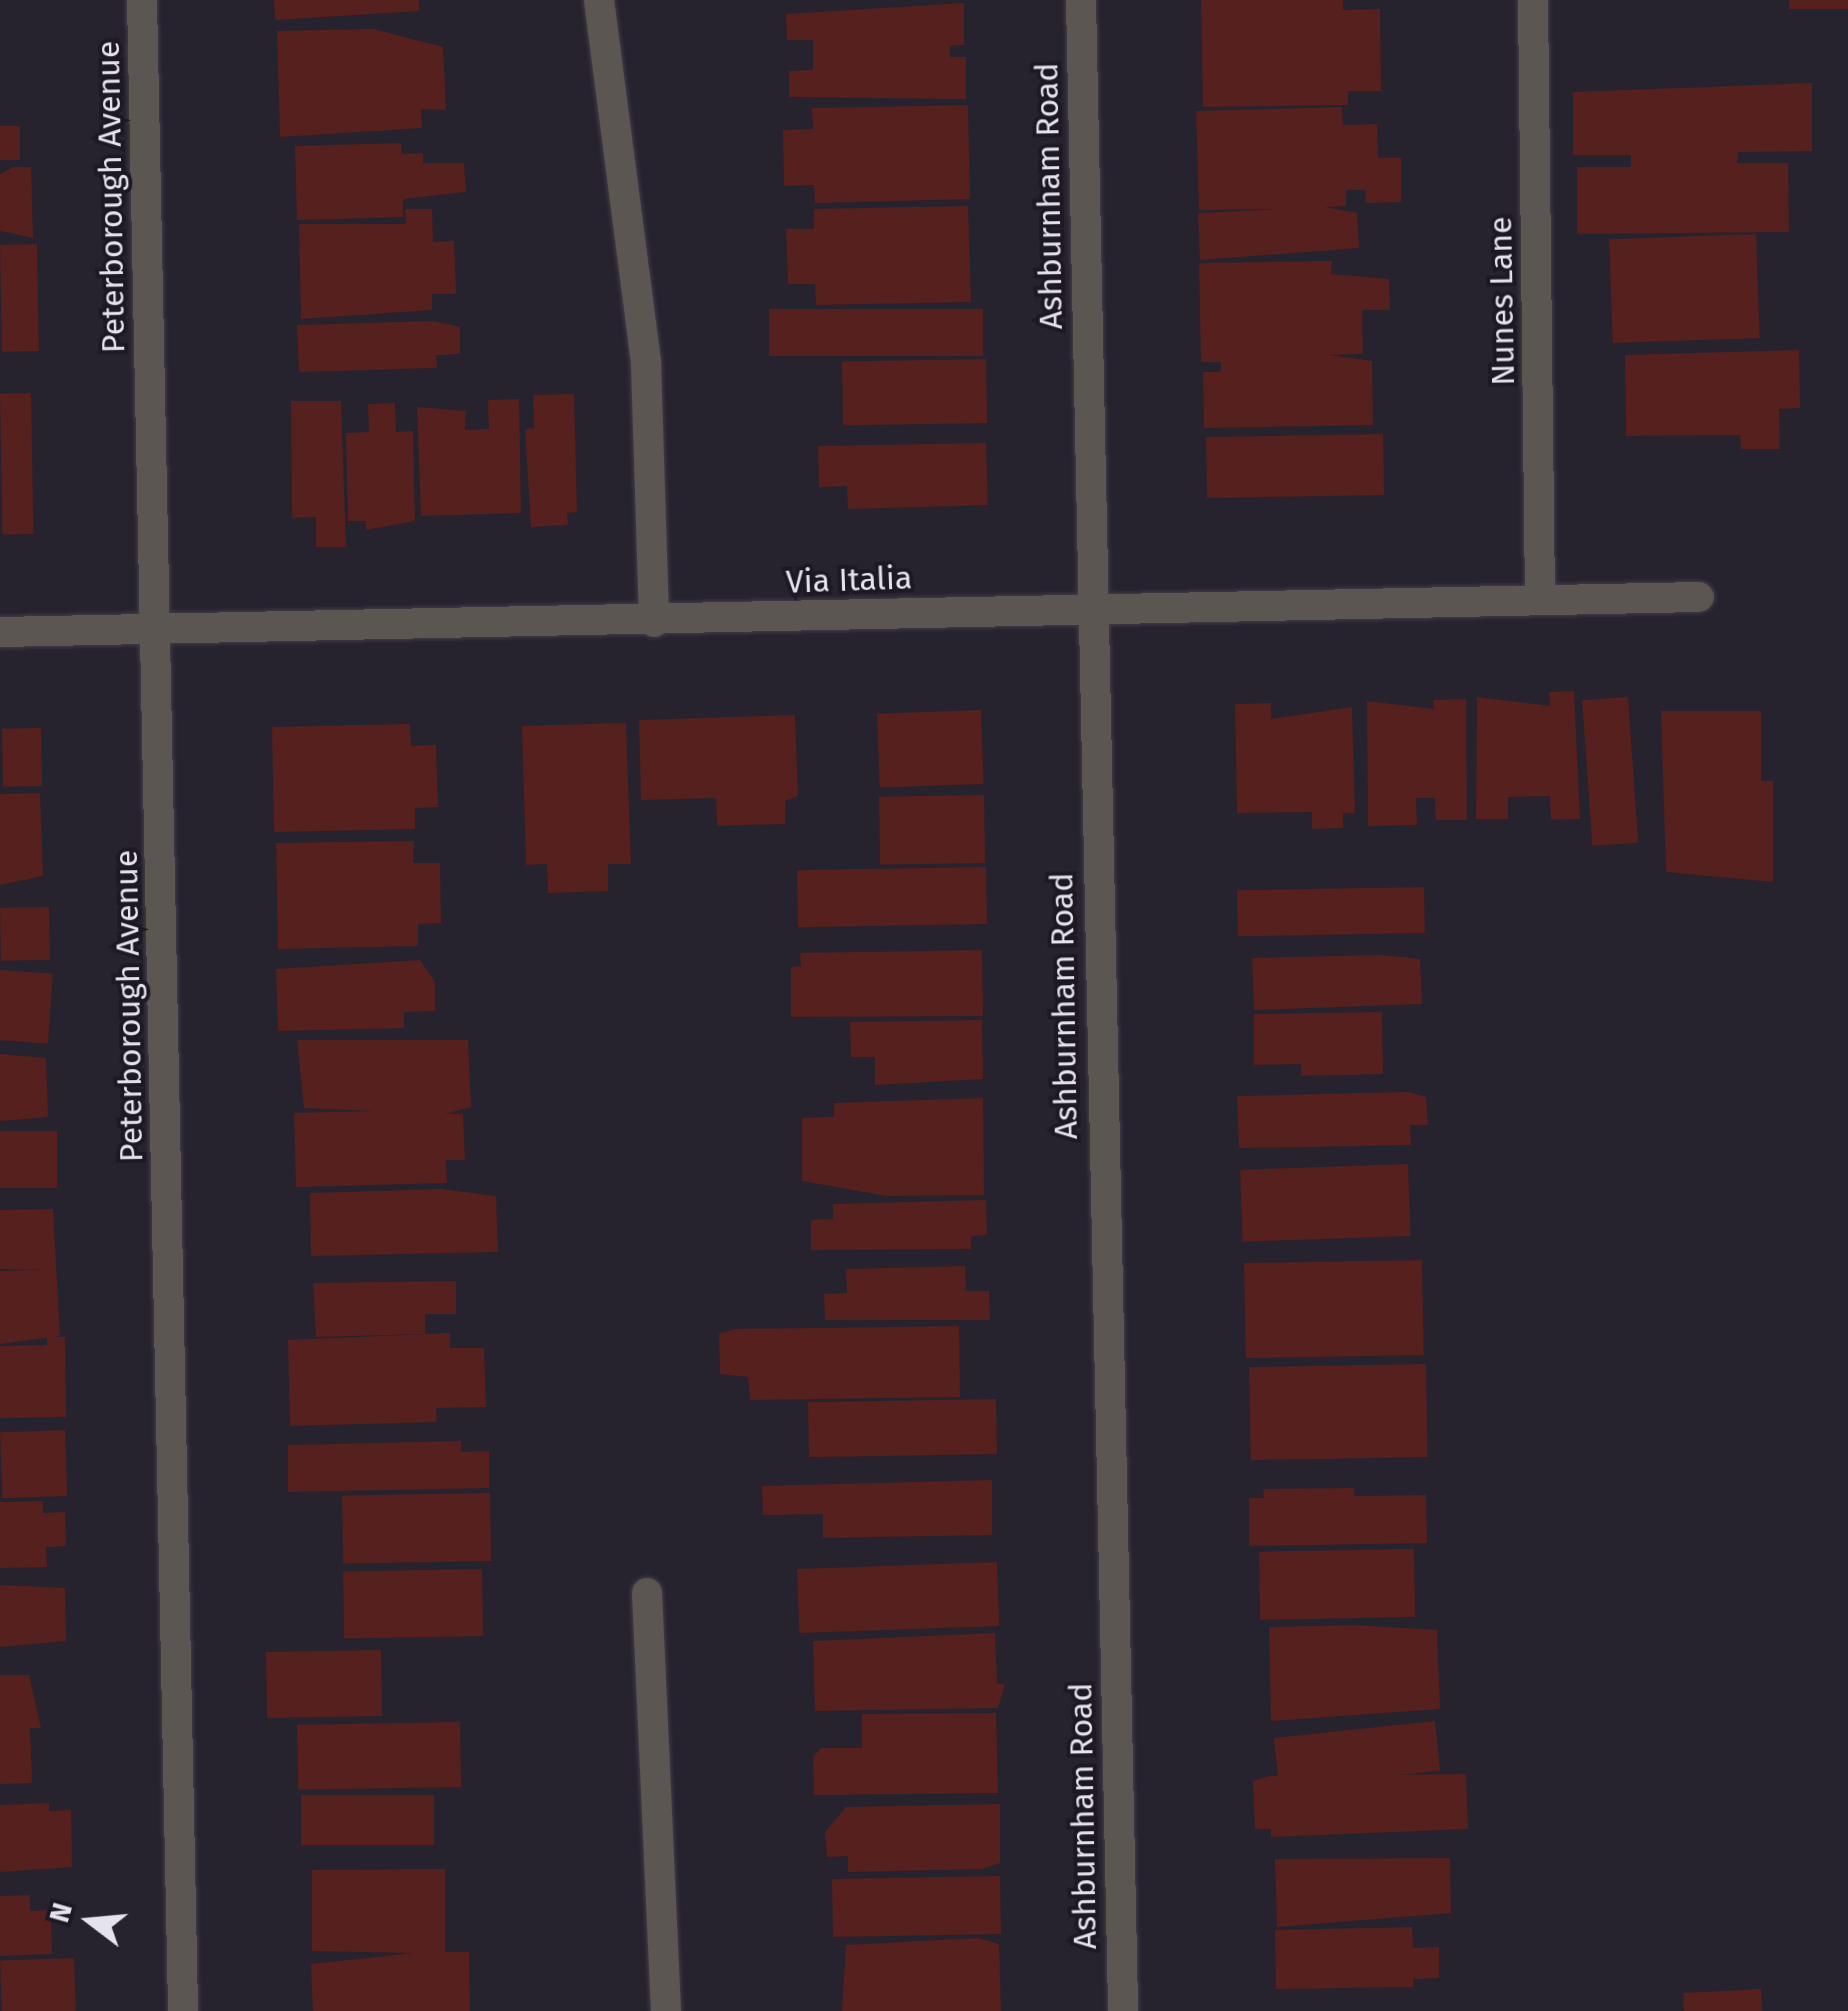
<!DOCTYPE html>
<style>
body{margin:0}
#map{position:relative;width:1848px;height:2011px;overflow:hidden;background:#26222e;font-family:"Fira Sans",sans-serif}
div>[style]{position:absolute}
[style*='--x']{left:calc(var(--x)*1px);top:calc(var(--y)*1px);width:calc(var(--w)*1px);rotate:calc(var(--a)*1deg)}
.building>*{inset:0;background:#55201e;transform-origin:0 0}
.roads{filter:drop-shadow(0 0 2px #413d48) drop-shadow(0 0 2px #413d48)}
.minor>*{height:30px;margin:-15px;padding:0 15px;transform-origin:15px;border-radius:15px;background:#5b5651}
span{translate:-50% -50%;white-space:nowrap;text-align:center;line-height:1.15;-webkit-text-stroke:8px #1d1924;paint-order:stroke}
.street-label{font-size:32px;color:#e5e3eb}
.north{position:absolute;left:40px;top:1871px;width:100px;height:100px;-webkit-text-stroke:8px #1d1924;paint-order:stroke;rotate:286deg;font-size:28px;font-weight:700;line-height:40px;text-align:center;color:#e5e3eb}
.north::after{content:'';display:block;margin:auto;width:35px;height:45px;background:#e5e3eb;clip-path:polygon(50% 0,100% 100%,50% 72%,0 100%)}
</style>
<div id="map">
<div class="building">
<div style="clip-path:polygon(274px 0,419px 0,419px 11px,275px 20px)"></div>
<div style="clip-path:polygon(1201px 0,1343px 0,1343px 10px,1380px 9px,1381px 91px,1348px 91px,1348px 105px,1203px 107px)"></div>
<div style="left:1789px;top:0;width:59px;height:9px"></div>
<div style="clip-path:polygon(964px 3px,964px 45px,950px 46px,950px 57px,966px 57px,966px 99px,789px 97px,789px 71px,813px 70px,813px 40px,787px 40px,786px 14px)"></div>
<div style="clip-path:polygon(373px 29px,443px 47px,446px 110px,421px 109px,422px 128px,280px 137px,277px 31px)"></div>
<div style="clip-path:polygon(1812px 83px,1812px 151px,1738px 152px,1737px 163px,1788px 163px,1789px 232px,1577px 234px,1577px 167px,1631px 167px,1631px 155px,1573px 155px,1573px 92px)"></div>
<div style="clip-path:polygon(968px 105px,970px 199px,815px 203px,814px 185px,784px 186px,783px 130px,813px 129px,812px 108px)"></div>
<div style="clip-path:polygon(1342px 107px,1343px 125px,1377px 124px,1378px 158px,1401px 158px,1401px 202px,1366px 203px,1365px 190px,1346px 190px,1346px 206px,1325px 207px,1357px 213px,1359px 248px,1200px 260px,1198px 213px,1281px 209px,1199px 210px,1196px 111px)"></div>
<div style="left:0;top:126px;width:20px;height:34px"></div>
<div style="clip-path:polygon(401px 143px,402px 154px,423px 153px,423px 163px,464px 163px,466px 192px,403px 199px,403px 217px,297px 220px,295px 146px)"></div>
<div style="clip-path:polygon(13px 167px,31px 167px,33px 238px,0 231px,0 174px)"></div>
<div style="clip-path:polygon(968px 206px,971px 302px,816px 305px,815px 284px,788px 284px,786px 229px,814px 229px,814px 209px)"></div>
<div style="clip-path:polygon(405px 209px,432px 209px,433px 242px,454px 241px,456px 294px,432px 294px,432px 310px,301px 319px,299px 224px,406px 224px)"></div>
<div style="left:1756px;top:234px;width:104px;height:147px;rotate:88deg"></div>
<div style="left:37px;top:244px;width:107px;height:37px;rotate:89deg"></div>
<div style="clip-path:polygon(1332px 261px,1331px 274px,1389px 279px,1390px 310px,1362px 310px,1363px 354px,1329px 355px,1372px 361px,1373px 425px,1204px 428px,1203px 372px,1221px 372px,1221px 362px,1201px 362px,1199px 263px)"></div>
<div style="left:983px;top:309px;width:47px;height:214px;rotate:90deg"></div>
<div style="clip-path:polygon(433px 321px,460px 327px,460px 354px,436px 355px,437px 368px,299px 372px,297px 325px)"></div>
<div style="clip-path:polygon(1799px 350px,1800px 408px,1779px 409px,1780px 449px,1741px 449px,1740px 435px,1626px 436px,1625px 355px)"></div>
<div style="left:986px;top:359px;width:64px;height:144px;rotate:89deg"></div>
<div style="left:31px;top:393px;width:141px;height:31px;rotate:89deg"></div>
<div style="clip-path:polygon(574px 394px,577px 512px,567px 513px,568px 525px,531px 527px,525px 429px,534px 428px,533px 395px)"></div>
<div style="clip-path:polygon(519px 399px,521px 513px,421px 516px,417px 407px,466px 411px,465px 430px,489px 429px,488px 400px)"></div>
<div style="clip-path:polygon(291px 401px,341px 401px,346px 547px,316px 547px,316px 517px,292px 518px)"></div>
<div style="clip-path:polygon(395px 403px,396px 432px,413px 431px,415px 521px,366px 530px,366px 521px,348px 521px,346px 433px,369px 432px,368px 404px)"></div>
<div style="left:1383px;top:434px;width:61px;height:177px;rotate:89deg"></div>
<div style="clip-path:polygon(986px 443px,988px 505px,848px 509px,847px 486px,819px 487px,818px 446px)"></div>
<div style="clip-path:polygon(1574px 691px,1580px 819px,1551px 820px,1550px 796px,1508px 797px,1508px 819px,1476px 819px,1477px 697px,1550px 706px,1549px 692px)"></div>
<div style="left:1628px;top:697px;width:146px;height:46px;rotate:86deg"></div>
<div style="clip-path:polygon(1466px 699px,1467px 820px,1436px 820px,1435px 798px,1416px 798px,1417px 825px,1368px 826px,1367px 701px,1434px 709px,1433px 700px)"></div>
<div style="clip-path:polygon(1271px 703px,1271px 719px,1352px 707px,1355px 813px,1343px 813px,1343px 828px,1312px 829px,1312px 812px,1237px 813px,1235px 704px)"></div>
<div style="left:981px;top:710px;width:74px;height:104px;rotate:88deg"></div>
<div style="clip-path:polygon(1661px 711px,1761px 711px,1761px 781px,1773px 781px,1773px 882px,1666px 872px)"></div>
<div style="clip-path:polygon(795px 715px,798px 796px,785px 801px,785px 824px,717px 826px,716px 798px,641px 800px,639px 720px)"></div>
<div style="clip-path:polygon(626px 723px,631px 864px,608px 864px,608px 891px,548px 893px,547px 864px,526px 865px,522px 726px)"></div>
<div style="clip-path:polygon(410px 724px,411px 746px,436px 745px,438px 807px,415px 808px,415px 829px,274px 832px,272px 727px)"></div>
<div style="left:41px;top:728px;width:58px;height:39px;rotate:89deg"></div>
<div style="clip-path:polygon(40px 793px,43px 876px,0 885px,0 794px)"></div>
<div style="left:984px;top:795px;width:68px;height:105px;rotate:89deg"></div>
<div style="clip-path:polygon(414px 841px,413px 863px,440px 863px,441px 923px,418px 924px,418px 946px,278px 949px,276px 843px)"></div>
<div style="left:986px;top:867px;width:57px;height:189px;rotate:89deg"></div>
<div style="left:1424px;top:887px;width:46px;height:187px;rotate:89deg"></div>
<div style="left:49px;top:907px;width:53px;height:49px;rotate:89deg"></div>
<div style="clip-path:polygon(982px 950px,983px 1016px,791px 1017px,791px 967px,801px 966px,800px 953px)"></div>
<div style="clip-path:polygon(1382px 955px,1420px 959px,1422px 1004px,1254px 1010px,1252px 958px)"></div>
<div style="clip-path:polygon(420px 960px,435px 982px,435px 1011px,404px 1012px,404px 1028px,278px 1031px,276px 969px)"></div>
<div style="left:0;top:970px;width:53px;height:70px;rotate:4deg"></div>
<div style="clip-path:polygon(1382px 1012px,1383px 1074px,1301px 1076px,1301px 1064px,1254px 1065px,1254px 1014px)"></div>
<div style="clip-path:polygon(982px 1020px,983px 1079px,875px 1085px,875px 1057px,851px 1057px,850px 1022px)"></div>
<div style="clip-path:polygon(297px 1040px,468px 1040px,471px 1107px,445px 1114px,463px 1114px,465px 1160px,446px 1160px,447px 1183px,296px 1187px,294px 1113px,374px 1111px,304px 1108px)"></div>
<div style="clip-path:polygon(0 1054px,46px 1058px,48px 1117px,0 1121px)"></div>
<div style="clip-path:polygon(1408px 1092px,1426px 1097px,1428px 1125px,1410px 1125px,1411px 1145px,1239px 1148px,1237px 1096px)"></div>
<div style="clip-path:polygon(983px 1098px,984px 1195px,887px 1196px,802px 1181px,802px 1118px,834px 1117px,834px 1103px)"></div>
<div style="left:57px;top:1131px;width:57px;height:57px;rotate:90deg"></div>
<div style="left:1408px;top:1164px;width:72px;height:168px;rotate:88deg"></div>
<div style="clip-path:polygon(441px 1189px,496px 1196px,498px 1252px,311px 1256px,310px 1193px)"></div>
<div style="clip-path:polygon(986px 1200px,987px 1235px,971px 1236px,971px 1249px,811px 1250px,811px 1220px,833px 1219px,833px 1204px)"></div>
<div style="clip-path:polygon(53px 1209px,60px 1336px,0 1344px,0 1271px,40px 1270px,0 1269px,0 1210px)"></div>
<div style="left:1422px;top:1260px;width:95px;height:178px;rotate:89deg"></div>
<div style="clip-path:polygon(965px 1266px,966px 1291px,989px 1291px,990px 1320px,825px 1320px,824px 1294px,847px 1293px,846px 1269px)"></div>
<div style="clip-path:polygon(456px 1281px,456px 1314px,425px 1314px,425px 1334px,316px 1337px,313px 1283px)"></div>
<div style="clip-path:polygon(959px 1326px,960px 1397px,750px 1400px,748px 1377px,720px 1374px,719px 1334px,734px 1329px)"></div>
<div style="clip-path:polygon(450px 1333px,450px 1348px,484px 1348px,486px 1407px,436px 1408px,437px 1422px,290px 1426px,288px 1340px)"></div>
<div style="clip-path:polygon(47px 1337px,65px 1337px,66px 1417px,0 1418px,0 1346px,47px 1345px)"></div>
<div style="left:1426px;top:1364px;width:93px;height:177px;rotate:89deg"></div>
<div style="left:996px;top:1399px;width:55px;height:188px;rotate:89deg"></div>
<div style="left:65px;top:1430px;width:66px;height:65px;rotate:88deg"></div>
<div style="clip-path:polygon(461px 1441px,461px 1452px,489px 1451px,489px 1488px,288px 1492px,288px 1445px)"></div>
<div style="clip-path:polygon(992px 1480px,992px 1535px,823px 1538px,823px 1514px,763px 1515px,762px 1486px)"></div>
<div style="clip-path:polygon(1354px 1488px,1354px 1496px,1426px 1495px,1427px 1543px,1249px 1546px,1249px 1498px,1264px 1498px,1263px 1489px)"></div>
<div style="left:490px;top:1493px;width:68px;height:148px;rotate:89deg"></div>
<div style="clip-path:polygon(43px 1501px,43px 1513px,65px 1512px,66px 1546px,46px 1547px,47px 1567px,0 1568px,0 1502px)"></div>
<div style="left:1414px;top:1549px;width:68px;height:155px;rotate:89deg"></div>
<div style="left:997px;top:1562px;width:64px;height:200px;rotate:88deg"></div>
<div style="left:482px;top:1569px;width:67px;height:139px;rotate:89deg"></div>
<div style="clip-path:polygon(0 1585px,65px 1588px,66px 1641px,0 1647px)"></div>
<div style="clip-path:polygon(1355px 1625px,1437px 1630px,1440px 1709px,1271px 1721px,1269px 1627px)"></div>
<div style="clip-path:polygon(995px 1633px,997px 1684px,1005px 1684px,998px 1708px,815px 1711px,813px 1641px)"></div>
<div style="left:381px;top:1650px;width:66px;height:115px;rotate:89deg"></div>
<div style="clip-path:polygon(0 1675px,29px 1675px,41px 1728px,30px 1728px,32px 1783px,0 1784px)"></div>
<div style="clip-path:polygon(996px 1713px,998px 1793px,814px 1795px,813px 1757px,821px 1748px,862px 1748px,862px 1714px)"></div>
<div style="left:1435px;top:1721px;width:50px;height:162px;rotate:84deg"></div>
<div style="left:460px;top:1722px;width:65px;height:163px;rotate:89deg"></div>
<div style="clip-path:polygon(1466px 1774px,1468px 1829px,1271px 1837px,1271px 1829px,1255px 1829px,1253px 1781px,1270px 1776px)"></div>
<div style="left:434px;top:1795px;width:50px;height:133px;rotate:90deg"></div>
<div style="clip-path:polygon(49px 1803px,49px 1811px,71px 1810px,72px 1867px,0 1872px,0 1805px)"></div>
<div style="clip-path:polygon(1000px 1804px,1000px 1863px,982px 1869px,848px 1872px,848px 1856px,827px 1857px,825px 1832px,846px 1807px)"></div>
<div style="clip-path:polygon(1450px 1858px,1451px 1913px,1277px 1927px,1275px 1859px)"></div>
<div style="clip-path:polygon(445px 1869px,445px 1952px,469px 1952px,470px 2011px,313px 2011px,311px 1964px,414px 1953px,312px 1951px,312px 1870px)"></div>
<div style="left:1000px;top:1876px;width:58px;height:168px;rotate:89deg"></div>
<div style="clip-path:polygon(30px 1895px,30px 1911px,51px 1910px,52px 1954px,0 1956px,0 1896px)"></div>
<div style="clip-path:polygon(1412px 1927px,1413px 1948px,1439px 1947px,1439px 1978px,1413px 1979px,1413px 1987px,1276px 1989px,1275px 1930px)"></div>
<div style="clip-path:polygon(979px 1938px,999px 1944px,1001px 2011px,842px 2011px,846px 1945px)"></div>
<div style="left:74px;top:1958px;width:53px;height:74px;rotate:88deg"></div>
<div style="left:1761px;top:1989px;width:22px;height:78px;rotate:87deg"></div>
</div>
<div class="roads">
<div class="minor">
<div style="--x:142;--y:0;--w:2011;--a:88.83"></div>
<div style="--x:599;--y:0;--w:367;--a:82.6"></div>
<div style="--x:646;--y:364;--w:258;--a:88.2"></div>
<div style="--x:1081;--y:0;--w:2011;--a:88.8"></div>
<div style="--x:1533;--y:0;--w:600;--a:89.33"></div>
<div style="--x:0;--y:632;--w:1699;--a:-1.18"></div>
<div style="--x:647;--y:1593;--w:418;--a:87.4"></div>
</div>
</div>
<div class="street-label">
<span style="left:1049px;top:196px;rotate:-91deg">Ashburnham Road</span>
<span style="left:111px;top:197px;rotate:-91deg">Peterborough Avenue</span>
<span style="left:1502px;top:301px;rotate:-91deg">Nunes Lane</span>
<span style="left:849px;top:580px;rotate:-2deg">Via Italia</span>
<span style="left:129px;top:1006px;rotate:-91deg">Peterborough Avenue</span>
<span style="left:1064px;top:1006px;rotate:-91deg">Ashburnham Road</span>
<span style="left:1083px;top:1816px;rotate:-91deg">Ashburnham Road</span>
</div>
<div class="north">N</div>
</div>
